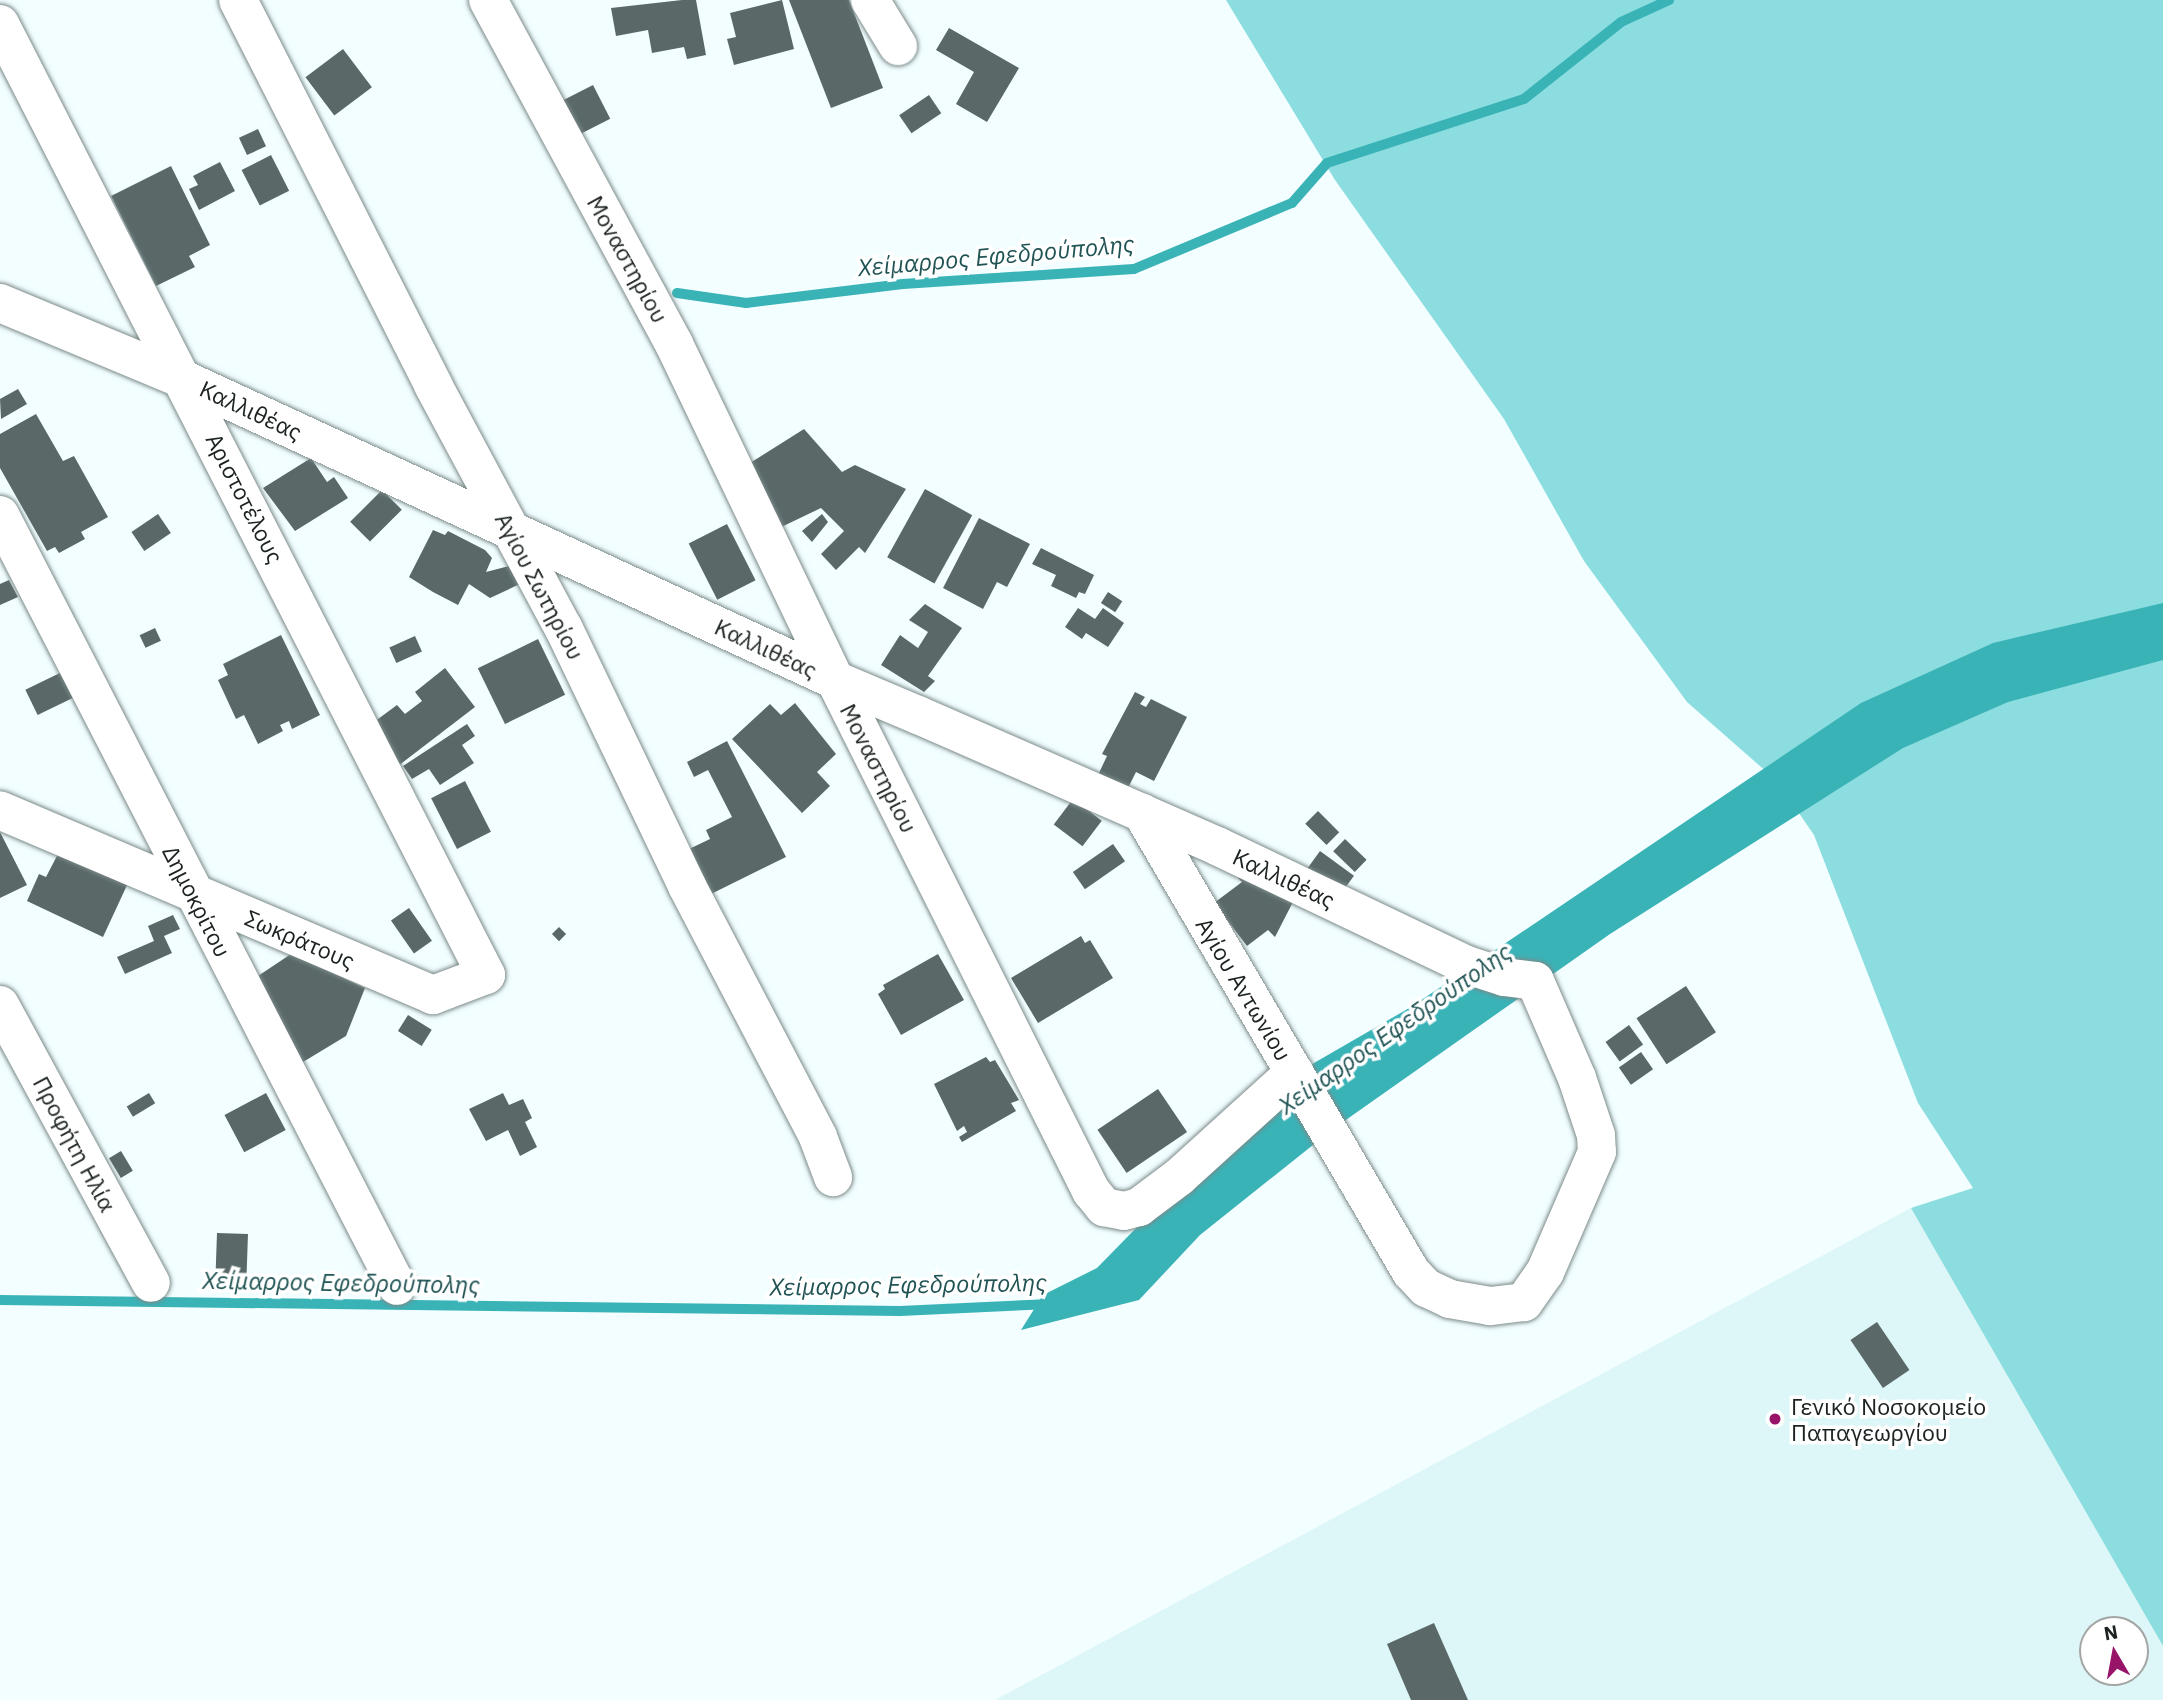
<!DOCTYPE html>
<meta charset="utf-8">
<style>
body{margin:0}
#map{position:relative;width:2163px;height:1700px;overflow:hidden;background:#f2feff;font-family:"IBM Plex Sans",sans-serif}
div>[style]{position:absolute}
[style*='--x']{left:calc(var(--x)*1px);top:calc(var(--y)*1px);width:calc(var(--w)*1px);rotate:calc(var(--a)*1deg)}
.built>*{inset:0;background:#ddf6f7}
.green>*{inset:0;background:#8cdde0}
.water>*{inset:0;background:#3ab3b7}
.stream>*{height:10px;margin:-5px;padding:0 5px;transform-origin:5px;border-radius:5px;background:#3ab3b7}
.building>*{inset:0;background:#5a6868;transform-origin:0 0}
.roads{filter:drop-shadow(0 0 2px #7c8a8a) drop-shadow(0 0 2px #7c8a8a)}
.minor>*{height:38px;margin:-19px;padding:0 19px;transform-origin:19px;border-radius:19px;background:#fff}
.dots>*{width:19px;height:19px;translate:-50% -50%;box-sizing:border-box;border:4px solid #fff;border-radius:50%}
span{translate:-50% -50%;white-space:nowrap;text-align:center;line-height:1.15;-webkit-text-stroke:7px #fff;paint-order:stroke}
.street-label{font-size:23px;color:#1c2121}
.poi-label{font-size:23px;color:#1c2121}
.left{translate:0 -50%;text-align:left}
.water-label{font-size:24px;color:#205354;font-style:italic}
.north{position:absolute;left:2079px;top:1616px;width:70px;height:70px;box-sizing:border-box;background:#fff;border:2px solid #a4a6a6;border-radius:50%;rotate:350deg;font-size:19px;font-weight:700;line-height:28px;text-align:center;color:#1c2121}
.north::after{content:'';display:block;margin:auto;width:24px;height:32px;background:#981469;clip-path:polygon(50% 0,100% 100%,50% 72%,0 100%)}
</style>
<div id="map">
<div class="built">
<div style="clip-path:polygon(evenodd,1911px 1208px,2163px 1646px,2163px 1700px,995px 1700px,1911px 1208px,2093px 1630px,2135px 1630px,2135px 1672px,2093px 1672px,2093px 1630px)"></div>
</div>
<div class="green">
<div style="clip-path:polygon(1226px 0,2163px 0,2163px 1646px,1911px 1208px,1973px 1188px,1918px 1103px,1814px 835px,1777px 781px,1687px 702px,1584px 561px,1504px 419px,1335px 180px)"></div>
</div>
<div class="water">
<div style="clip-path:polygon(2163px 603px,2163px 660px,2008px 702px,1903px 748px,1610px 934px,1333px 1129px,1200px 1235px,1139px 1300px,1021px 1330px,1043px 1295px,1097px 1268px,1230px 1132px,1314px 1063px,1411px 1007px,1861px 703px,1993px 643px)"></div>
</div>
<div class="stream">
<div style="--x:677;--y:293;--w:70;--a:8.2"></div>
<div style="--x:746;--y:303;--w:158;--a:-6.9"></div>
<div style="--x:903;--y:284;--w:231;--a:-3.7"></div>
<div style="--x:1134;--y:269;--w:171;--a:-22.7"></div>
<div style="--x:1292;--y:203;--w:53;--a:-48.8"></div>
<div style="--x:1327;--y:163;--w:207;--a:-18"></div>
<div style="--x:1524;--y:99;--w:124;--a:-38.4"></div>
<div style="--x:1621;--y:22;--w:53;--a:-24.6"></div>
<div style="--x:0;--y:1300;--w:900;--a:0.7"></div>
<div style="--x:900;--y:1311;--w:150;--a:-2.7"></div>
</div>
<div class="building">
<div style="clip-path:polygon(682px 0,696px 0,706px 55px,687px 59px,684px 47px,652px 53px,648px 30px,616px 36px,611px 8px)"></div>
<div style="clip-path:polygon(782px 0,794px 49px,734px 65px,727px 39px,736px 37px,730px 13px)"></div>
<div style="clip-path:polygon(789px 0,849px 0,883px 88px,831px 108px)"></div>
<div style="clip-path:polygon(949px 28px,1019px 68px,987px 122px,956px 104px,974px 72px,936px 50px)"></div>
<div style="left:343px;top:49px;width:48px;height:47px;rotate:53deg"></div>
<div style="left:593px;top:85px;width:38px;height:38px;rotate:63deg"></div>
<div style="left:929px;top:95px;width:22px;height:36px;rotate:56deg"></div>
<div style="left:258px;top:129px;width:19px;height:21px;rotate:65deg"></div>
<div style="left:271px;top:155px;width:40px;height:33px;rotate:63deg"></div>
<div style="clip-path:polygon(220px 162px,235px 191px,199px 210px,189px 189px,198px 185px,193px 176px)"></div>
<div style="clip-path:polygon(171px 166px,210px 245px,189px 256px,195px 267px,156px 286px,111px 196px)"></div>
<div style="clip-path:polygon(18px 389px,27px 404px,1px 419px,0 399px)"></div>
<div style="clip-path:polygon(36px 414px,63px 461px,74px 456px,108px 517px,81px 532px,85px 539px,59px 553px,55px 547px,47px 551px,0 468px,0 434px)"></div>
<div style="clip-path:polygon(804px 429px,842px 472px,855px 465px,906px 489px,865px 553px,859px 547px,836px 570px,821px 554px,844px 531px,821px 508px,775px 530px,742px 468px)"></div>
<div style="clip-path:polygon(311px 458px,327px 482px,334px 477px,348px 498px,295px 531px,263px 488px)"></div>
<div style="left:925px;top:489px;width:54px;height:78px;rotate:29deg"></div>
<div style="left:382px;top:490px;width:28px;height:45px;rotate:45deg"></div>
<div style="left:158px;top:514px;width:23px;height:32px;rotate:56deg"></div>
<div style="clip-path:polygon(822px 514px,828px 522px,812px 542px,802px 531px)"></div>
<div style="clip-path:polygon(979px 518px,1030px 544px,1007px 587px,997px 582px,983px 609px,943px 588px)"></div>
<div style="left:727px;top:524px;width:63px;height:43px;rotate:63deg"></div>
<div style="clip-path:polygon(433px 530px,445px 535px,448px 531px,485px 550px,492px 558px,486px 572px,517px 564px,522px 583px,490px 598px,469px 584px,458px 605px,433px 592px,409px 577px)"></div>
<div style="clip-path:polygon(1041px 548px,1094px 575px,1085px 594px,1079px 592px,1076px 598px,1051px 586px,1056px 575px,1032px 564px)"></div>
<div style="clip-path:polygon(9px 580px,18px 597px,0 605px,0 584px)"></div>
<div style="left:1108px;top:592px;width:17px;height:13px;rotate:33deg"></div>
<div style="clip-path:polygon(925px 604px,962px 628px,928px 676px,935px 681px,924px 692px,881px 665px,900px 635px,918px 648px,928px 632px,909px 620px)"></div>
<div style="clip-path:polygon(1078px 608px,1095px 619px,1103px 608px,1124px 623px,1108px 647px,1086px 633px,1082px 639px,1065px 627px)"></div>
<div style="left:155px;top:628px;width:14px;height:17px;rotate:65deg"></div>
<div style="clip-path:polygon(281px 635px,320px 715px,292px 729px,289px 721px,280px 725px,283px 731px,258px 744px,244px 715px,236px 719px,218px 680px,228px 675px,223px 664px)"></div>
<div style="left:415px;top:636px;width:17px;height:28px;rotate:66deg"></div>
<div style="left:538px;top:639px;width:62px;height:67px;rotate:64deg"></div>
<div style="clip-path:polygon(445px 668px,475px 707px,398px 766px,374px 722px,397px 705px,405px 714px,422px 701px,415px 692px)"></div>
<div style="left:64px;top:671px;width:28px;height:43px;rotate:64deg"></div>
<div style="clip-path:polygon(1135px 692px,1145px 697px,1140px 704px,1146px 707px,1151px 699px,1187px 717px,1154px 781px,1136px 772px,1127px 790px,1098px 775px,1107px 756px,1102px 754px)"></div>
<div style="clip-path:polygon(795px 703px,836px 754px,817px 772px,830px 786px,802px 813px,732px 739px,770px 704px,781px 715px)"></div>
<div style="clip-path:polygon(467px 724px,475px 736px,462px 745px,474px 763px,440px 785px,429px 769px,412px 779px,403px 766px)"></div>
<div style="clip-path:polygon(727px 741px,786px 857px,709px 895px,687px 850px,710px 839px,706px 830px,732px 817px,708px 770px,694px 777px,687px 762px)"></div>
<div style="left:465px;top:781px;width:57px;height:38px;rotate:63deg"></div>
<div style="left:1073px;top:799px;width:36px;height:32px;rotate:37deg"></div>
<div style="left:1318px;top:811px;width:30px;height:18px;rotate:45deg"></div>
<div style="clip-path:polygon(0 832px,27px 885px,0 898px)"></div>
<div style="left:1345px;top:839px;width:30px;height:17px;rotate:44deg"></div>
<div style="left:1113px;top:844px;width:21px;height:49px;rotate:55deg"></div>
<div style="clip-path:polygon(60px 850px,128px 883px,103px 937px,27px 901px,39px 874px,46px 877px)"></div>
<div style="left:1320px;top:851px;width:42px;height:24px;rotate:36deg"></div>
<div style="clip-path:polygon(1247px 872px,1295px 898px,1275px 937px,1268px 930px,1247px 946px,1214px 903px,1242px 882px,1238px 878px)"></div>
<div style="left:409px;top:908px;width:40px;height:22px;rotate:55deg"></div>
<div style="clip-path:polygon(173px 915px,180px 929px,164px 936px,172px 953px,125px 974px,117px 957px,154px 941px,148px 926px)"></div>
<div style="left:559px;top:927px;width:10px;height:10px;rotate:45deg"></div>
<div style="clip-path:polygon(1081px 936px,1085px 943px,1090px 940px,1113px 978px,1038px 1023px,1011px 978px)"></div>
<div style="clip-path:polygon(291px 954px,365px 988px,346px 1036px,303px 1062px,258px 976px)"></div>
<div style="clip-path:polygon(938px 954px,964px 1000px,901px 1035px,878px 994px,885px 989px,883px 985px)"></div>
<div style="left:1686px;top:986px;width:55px;height:59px;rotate:57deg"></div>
<div style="left:408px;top:1015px;width:28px;height:19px;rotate:32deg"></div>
<div style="left:1629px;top:1025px;width:24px;height:29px;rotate:54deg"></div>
<div style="left:1641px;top:1052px;width:21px;height:27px;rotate:55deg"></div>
<div style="clip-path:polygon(986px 1057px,990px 1062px,995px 1060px,1019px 1100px,1011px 1103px,1016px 1111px,962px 1142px,959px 1137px,967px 1132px,964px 1126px,957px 1131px,934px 1084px)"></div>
<div style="left:1158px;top:1089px;width:52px;height:73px;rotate:56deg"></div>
<div style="left:149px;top:1093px;width:12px;height:26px;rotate:59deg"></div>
<div style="left:266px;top:1093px;width:42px;height:47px;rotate:62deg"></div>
<div style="clip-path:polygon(503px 1093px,509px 1105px,523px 1099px,532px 1118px,525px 1122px,537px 1147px,520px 1156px,508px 1130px,486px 1141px,469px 1109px)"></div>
<div style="left:121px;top:1151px;width:23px;height:14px;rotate:59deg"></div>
<div style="left:217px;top:1233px;width:31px;height:54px;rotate:2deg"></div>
<div style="left:1877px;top:1322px;width:58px;height:32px;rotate:56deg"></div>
<div style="clip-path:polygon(1434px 1623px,1468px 1700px,1411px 1700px,1387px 1644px)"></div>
</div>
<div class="roads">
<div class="minor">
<div style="--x:238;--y:0;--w:432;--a:63.1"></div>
<div style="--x:433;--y:385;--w:277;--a:61.8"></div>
<div style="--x:564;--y:629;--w:285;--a:64.4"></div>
<div style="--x:687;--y:886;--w:283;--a:62.4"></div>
<div style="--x:818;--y:1137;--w:43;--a:69.4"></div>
<div style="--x:488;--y:0;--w:391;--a:61.6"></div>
<div style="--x:674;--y:344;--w:373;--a:64.4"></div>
<div style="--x:835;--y:680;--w:572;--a:63.39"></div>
<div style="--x:1091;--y:1191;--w:21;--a:51"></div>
<div style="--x:1104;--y:1207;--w:20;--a:11"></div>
<div style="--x:1124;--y:1211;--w:16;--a:-15"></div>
<div style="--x:1139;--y:1207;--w:50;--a:-36.9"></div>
<div style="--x:1179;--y:1177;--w:156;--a:-42.2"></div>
<div style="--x:870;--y:0;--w:54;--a:58.7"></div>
<div style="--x:0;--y:24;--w:1068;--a:62.93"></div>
<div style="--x:486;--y:975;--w:57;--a:159.3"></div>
<div style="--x:433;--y:995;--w:471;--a:-156.9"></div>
<div style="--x:0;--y:303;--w:200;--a:22.6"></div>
<div style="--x:185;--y:380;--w:716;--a:24.78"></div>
<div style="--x:835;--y:680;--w:90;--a:22.9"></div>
<div style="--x:918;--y:715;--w:244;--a:23.6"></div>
<div style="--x:1142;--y:813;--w:82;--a:23.7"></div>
<div style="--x:1217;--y:846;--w:277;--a:25.5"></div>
<div style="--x:1467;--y:965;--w:39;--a:18"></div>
<div style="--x:1504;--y:977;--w:31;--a:7"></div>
<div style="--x:1535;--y:981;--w:106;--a:66.6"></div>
<div style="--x:1577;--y:1078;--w:60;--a:71.6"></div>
<div style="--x:1596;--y:1135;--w:17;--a:87"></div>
<div style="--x:1597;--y:1152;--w:131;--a:113.4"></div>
<div style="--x:1545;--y:1272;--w:37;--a:125"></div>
<div style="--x:1524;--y:1302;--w:34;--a:173"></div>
<div style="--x:1490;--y:1306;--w:41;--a:-170.1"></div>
<div style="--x:1450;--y:1299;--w:26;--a:-155"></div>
<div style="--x:1426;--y:1288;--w:22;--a:-133"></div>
<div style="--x:1411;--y:1272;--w:532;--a:-120.37"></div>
<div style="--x:0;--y:515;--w:867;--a:62.76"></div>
<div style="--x:0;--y:1005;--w:316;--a:61.5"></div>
</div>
</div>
<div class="dots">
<div style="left:1775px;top:1419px;background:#981469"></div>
</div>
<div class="street-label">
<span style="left:628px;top:259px;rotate:61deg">Μοναστηρίου</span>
<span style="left:251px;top:410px;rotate:25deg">Καλλιθέας</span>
<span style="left:245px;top:498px;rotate:63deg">Αριστοτέλους</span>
<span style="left:540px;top:586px;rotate:62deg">Αγίου Σωτηρίου</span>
<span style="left:766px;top:648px;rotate:25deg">Καλλιθέας</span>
<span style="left:879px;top:768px;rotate:63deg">Μοναστηρίου</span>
<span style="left:1284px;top:878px;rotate:25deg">Καλλιθέας</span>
<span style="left:197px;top:901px;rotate:63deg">Δημοκρίτου</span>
<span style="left:300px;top:939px;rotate:23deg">Σωκράτους</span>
<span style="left:1244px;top:989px;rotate:59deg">Αγίου Αντωνίου</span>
<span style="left:75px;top:1144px;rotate:62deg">Προφήτη Ηλία</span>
</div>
<div class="poi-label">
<span class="left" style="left:1791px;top:1419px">Γενικό Νοσοκομείο<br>Παπαγεωργίου</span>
</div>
<div class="water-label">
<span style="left:996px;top:256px;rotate:-5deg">Χείμαρρος Εφεδρούπολης</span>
<span style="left:1395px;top:1029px;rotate:-35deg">Χείμαρρος Εφεδρούπολης</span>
<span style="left:341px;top:1283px;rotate:1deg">Χείμαρρος Εφεδρούπολης</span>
<span style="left:908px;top:1285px;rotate:-1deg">Χείμαρρος Εφεδρούπολης</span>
</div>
<div class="north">N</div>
</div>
